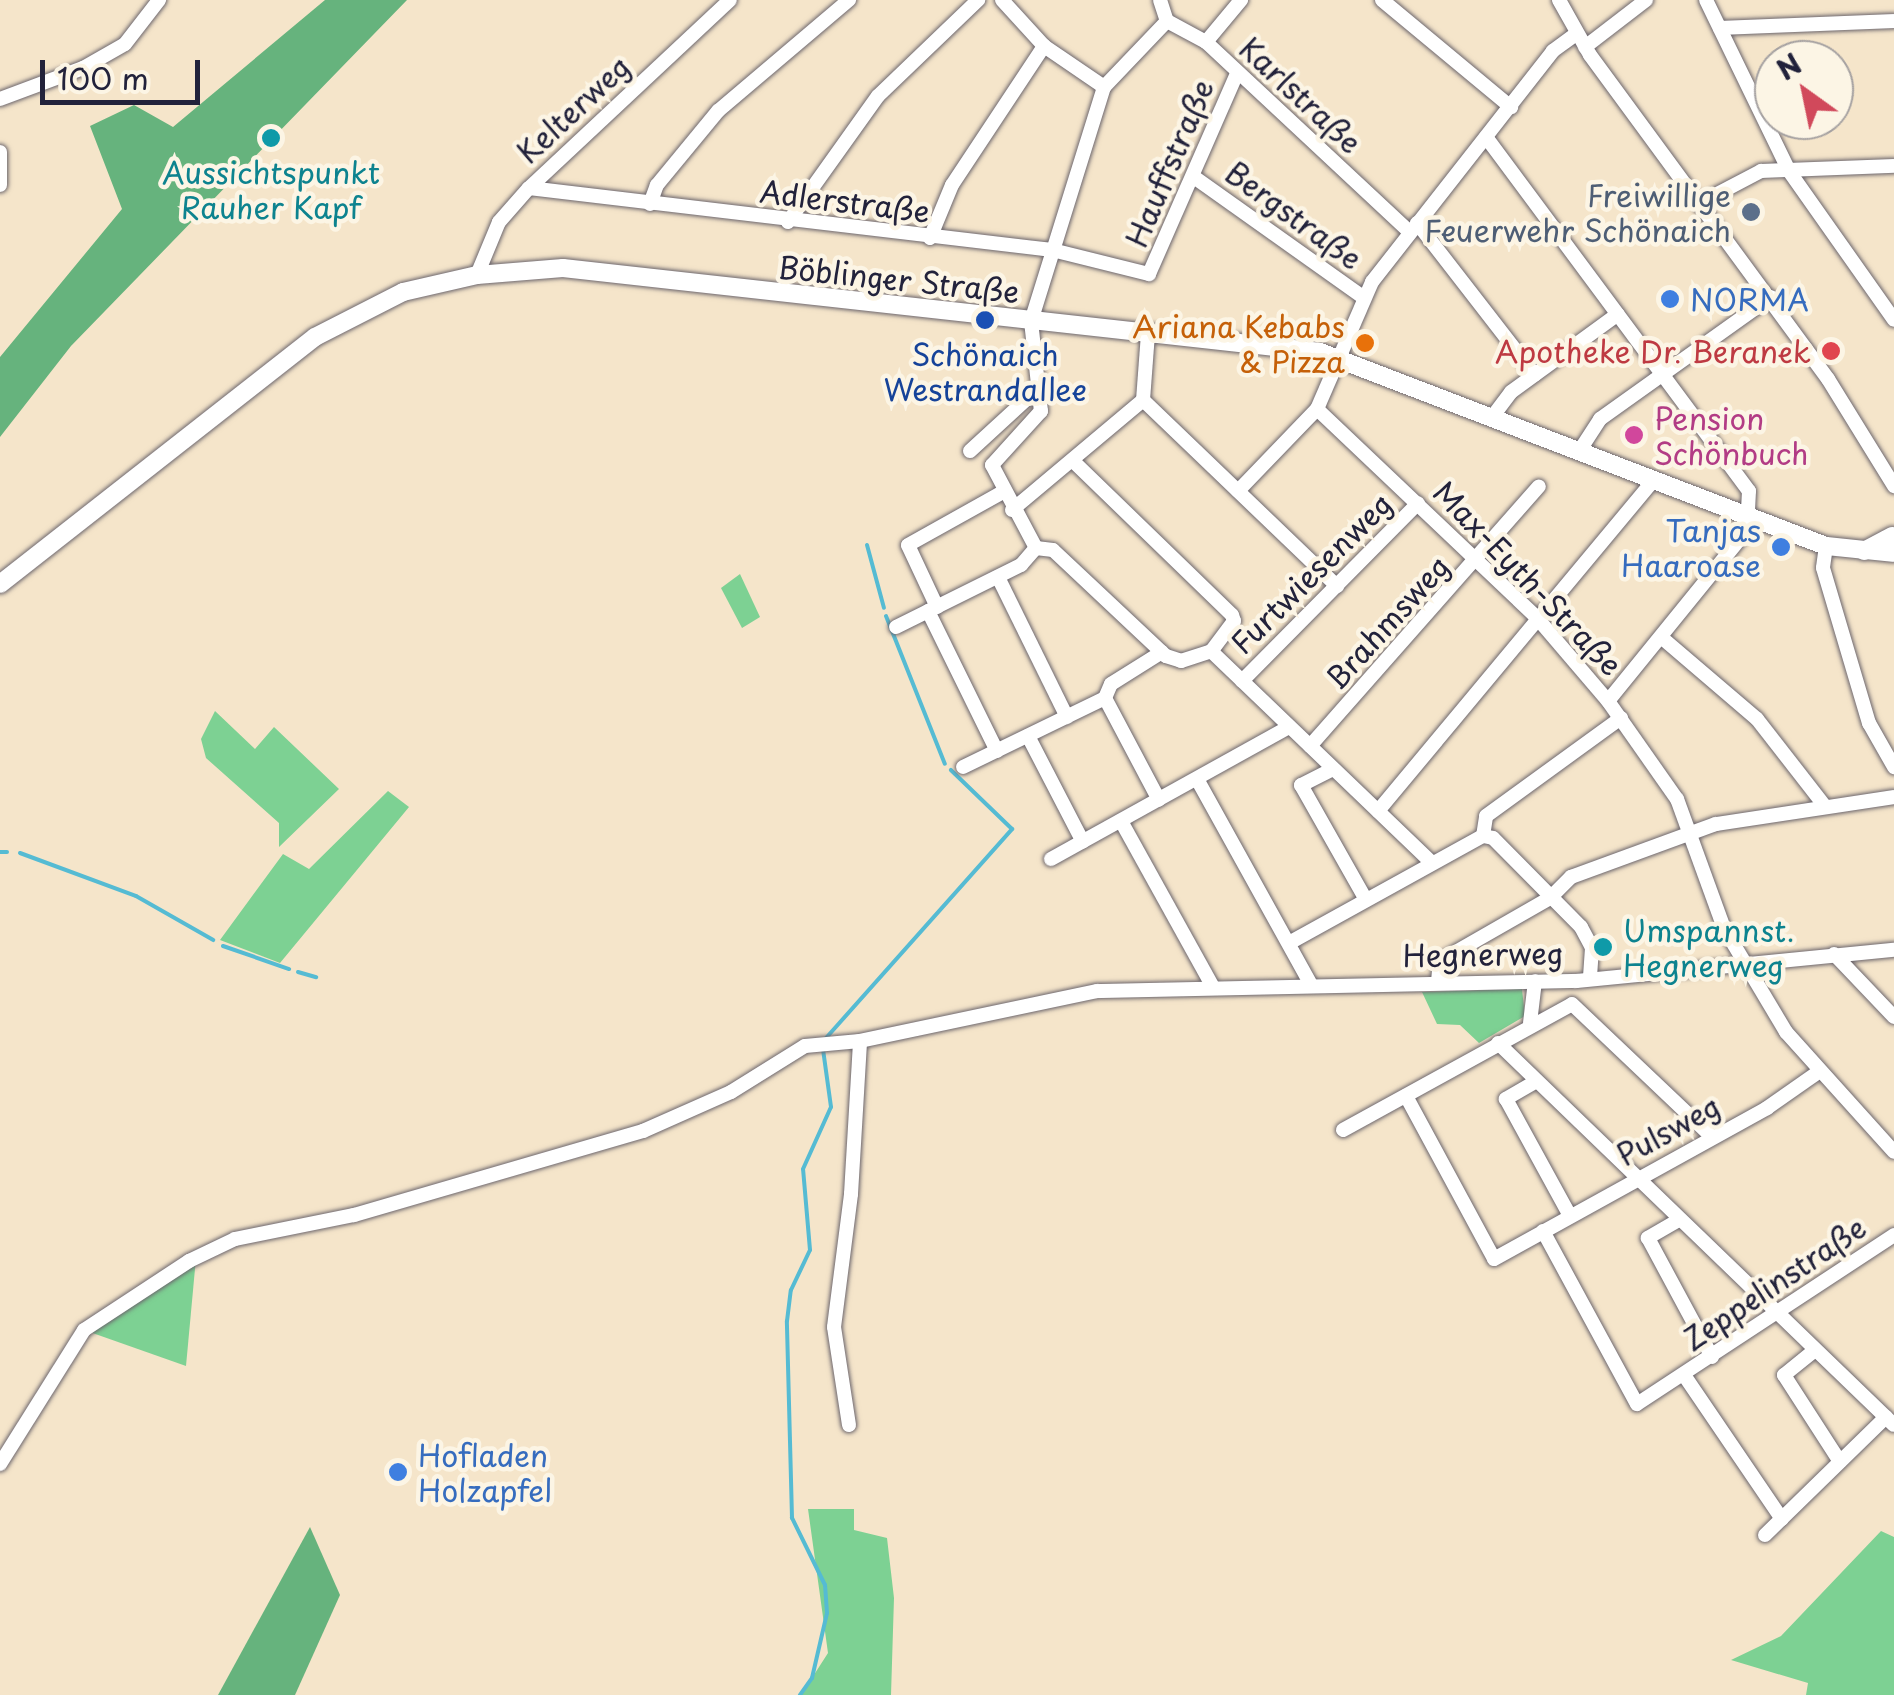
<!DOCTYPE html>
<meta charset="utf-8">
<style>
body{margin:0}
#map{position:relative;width:1894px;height:1695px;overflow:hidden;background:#f5e5ca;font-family:"Playpen Sans",sans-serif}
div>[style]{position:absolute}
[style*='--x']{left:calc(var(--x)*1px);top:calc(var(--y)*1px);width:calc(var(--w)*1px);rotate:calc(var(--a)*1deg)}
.green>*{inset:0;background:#7dd193}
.forest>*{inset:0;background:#66b37d}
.stream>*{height:4px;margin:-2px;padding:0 2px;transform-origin:2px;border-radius:2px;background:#55bbd3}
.roads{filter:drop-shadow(0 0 2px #6c666d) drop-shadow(0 0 2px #6c666d)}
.minor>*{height:14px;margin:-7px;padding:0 7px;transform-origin:7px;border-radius:7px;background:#fff}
.major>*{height:18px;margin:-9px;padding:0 9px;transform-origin:9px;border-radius:9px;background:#fff}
.dots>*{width:28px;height:28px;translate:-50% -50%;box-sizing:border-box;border:5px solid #fcf5e5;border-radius:50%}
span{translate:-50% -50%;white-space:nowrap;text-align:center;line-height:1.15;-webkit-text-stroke:9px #fcf5e5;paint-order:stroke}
.street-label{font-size:30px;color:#22223b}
.culture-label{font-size:30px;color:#0d838f}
.left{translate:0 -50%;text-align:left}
.service-label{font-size:30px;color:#4e5e75}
.right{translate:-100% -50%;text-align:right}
.shop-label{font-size:30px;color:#366cbe}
.food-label{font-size:30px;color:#c56008}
.health-label{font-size:30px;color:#be3a42}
.transit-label{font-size:30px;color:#164399}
.hotel-label{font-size:30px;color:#b23c85}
.north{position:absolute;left:1754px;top:40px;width:100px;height:100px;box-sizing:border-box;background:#fcf5e5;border:2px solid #a5a1a1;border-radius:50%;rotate:327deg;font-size:28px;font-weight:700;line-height:40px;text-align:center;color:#22223b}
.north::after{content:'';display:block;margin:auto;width:35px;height:45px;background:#d1495b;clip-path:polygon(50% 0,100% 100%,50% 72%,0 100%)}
.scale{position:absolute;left:40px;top:60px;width:160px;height:45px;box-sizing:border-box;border:5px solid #22223b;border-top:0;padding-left:12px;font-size:30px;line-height:35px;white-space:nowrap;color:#22223b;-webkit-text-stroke:8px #fcf5e5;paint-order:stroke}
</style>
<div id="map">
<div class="green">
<div style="clip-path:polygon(740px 574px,760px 617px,742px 628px,721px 588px)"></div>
<div style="clip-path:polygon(215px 711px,255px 749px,274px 727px,339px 789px,279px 847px,279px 823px,206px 758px,201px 739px)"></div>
<div style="clip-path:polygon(388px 791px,409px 807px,280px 963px,220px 940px,283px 854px,309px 869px)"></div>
<div style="clip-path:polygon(1522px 989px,1525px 1016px,1479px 1043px,1460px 1025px,1437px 1024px,1422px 992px)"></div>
<div style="clip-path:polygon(196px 1258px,186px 1366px,84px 1330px)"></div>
<div style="clip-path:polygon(808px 1509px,854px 1509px,854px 1530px,887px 1538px,894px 1598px,891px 1695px,801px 1695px,828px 1653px)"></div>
<div style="clip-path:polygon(1881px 1531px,1894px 1537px,1894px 1695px,1806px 1695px,1808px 1683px,1731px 1660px,1781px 1636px)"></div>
</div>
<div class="forest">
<div style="clip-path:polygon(325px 0,407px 0,71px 346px,0 437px,0 357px,122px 209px,90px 126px,134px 105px,173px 127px)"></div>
<div style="clip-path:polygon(310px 1527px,340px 1595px,295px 1695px,218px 1695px)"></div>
</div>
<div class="stream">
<div style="--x:867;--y:545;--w:65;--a:74.9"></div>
<div style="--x:886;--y:616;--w:159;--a:68.3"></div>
<div style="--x:0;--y:852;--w:7;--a:0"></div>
<div style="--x:20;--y:853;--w:124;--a:20.3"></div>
<div style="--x:136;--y:896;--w:89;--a:29.7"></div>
<div style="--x:223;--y:946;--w:70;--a:19.2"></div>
<div style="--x:298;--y:972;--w:19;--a:16"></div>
<div style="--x:826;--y:1038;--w:280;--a:-48.3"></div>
<div style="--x:1012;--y:829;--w:85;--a:-136"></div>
<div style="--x:800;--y:1695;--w:21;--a:-55"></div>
<div style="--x:812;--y:1678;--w:67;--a:-77"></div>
<div style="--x:827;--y:1613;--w:28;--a:-94"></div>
<div style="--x:825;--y:1585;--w:75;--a:-116.2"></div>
<div style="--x:792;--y:1518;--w:197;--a:-91.5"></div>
<div style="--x:787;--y:1321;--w:31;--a:-83"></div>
<div style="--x:791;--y:1290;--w:44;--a:-64.6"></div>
<div style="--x:810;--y:1250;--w:81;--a:-94.9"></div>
<div style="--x:803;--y:1169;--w:68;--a:-65.7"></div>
<div style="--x:831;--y:1107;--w:59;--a:-97.9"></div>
</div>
<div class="roads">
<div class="minor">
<div style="--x:1002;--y:0;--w:62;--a:47.6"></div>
<div style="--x:1044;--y:46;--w:73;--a:34.3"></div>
<div style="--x:1160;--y:0;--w:22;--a:72"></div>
<div style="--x:1167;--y:21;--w:44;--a:28.3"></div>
<div style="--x:1206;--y:42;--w:279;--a:43"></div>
<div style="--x:1382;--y:0;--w:168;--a:39.7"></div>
<div style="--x:1559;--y:0;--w:63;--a:60.6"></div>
<div style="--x:1590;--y:55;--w:402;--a:53.7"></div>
<div style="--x:1828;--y:379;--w:126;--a:58.3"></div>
<div style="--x:1706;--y:0;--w:190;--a:64.1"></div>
<div style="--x:1789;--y:171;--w:182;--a:54.8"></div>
<div style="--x:1167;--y:21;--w:91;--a:133.7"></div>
<div style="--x:1104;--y:87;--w:245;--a:107.3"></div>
<div style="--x:1031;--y:321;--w:91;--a:83.7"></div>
<div style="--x:1041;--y:411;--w:73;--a:132.2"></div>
<div style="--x:992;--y:465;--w:94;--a:62.1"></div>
<div style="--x:1036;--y:548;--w:17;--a:7"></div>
<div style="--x:1053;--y:550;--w:155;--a:43.2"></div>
<div style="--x:1166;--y:656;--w:16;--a:18"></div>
<div style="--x:1181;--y:661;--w:32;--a:-18"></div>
<div style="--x:1720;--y:28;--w:174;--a:-2.3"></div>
<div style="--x:1576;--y:34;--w:29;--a:144"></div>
<div style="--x:1553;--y:51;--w:293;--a:128.1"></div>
<div style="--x:1372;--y:282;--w:138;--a:113.4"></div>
<div style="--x:1317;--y:409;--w:305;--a:43.5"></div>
<div style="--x:1538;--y:619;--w:108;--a:49.5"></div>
<div style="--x:1608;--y:701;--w:120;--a:54.9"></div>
<div style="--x:1677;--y:799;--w:137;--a:70"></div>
<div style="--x:1724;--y:928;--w:121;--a:59.2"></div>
<div style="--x:1786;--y:1032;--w:161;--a:48"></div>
<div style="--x:1206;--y:42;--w:55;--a:-50.2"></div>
<div style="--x:1585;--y:47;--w:77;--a:-37.6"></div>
<div style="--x:0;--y:99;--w:89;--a:-20.5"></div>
<div style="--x:83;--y:68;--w:48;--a:-29.7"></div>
<div style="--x:125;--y:44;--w:56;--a:-52.3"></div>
<div style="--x:1486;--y:137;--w:441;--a:53.4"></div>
<div style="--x:1749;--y:491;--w:39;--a:93"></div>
<div style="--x:1747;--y:530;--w:220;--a:129.1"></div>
<div style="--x:0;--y:152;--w:33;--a:90"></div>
<div style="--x:1194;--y:177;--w:207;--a:35.4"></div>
<div style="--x:529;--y:188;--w:527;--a:6.76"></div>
<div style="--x:1052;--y:250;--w:100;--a:13.9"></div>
<div style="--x:1149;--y:274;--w:216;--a:-66.3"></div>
<div style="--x:1702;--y:202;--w:67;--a:-27.7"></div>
<div style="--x:1761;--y:171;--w:133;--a:-2.2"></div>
<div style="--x:650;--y:204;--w:20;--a:-70"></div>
<div style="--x:657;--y:185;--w:96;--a:-50.5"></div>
<div style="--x:718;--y:111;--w:172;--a:-40.3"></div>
<div style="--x:788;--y:222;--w:155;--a:-54.5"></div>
<div style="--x:878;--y:96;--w:139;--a:-43.8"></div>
<div style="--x:1417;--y:223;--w:192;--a:52.2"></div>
<div style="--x:930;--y:238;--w:57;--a:-67.5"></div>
<div style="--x:952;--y:185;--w:167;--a:-56.5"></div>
<div style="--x:477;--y:275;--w:57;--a:-67.5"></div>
<div style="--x:499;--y:222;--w:45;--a:-48.6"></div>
<div style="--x:529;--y:188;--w:275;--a:-43.1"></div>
<div style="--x:1143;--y:400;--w:269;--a:43.8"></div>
<div style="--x:1493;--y:416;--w:30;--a:-53"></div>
<div style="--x:1511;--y:392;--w:132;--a:-36.1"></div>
<div style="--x:1580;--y:450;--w:37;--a:-57"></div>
<div style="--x:1600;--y:419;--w:210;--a:-35.5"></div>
<div style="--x:970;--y:451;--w:86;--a:-42.6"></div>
<div style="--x:1073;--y:461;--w:221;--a:44.1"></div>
<div style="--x:1232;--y:615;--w:6;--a:72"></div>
<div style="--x:1234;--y:621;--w:38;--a:127"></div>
<div style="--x:1238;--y:491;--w:114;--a:-46.1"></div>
<div style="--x:1012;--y:510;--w:171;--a:-40"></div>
<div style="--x:1143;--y:400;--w:66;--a:-85.7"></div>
<div style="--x:1826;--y:546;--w:22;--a:98"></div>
<div style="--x:1823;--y:568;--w:162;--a:73.5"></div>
<div style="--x:1869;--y:723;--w:51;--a:60.4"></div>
<div style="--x:998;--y:577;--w:156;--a:63.8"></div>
<div style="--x:937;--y:607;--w:68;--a:-115.1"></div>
<div style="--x:908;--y:545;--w:109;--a:-29.2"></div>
<div style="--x:928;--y:611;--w:156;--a:63.8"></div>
<div style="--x:896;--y:627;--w:140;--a:-26.4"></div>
<div style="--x:1021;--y:565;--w:23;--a:-49"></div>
<div style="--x:1661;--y:637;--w:126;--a:40.5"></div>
<div style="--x:1757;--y:719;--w:109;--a:52.1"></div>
<div style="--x:1211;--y:651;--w:305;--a:43.8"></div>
<div style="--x:1242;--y:681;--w:250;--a:-45.3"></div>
<div style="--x:1105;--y:698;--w:115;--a:62.1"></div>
<div style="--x:1028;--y:736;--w:119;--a:62.6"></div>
<div style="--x:1310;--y:746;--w:346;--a:-48.6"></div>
<div style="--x:963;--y:767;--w:158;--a:-25.9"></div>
<div style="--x:1105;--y:698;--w:15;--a:-67"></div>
<div style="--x:1111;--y:684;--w:60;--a:-32.1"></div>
<div style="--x:1333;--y:769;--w:36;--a:153"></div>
<div style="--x:1301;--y:785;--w:132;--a:60.5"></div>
<div style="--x:1197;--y:779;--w:235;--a:61"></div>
<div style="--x:1378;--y:811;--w:431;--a:-50.2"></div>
<div style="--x:1121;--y:821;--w:188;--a:61"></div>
<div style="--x:1483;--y:836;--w:20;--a:-81"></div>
<div style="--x:1486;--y:816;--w:167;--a:-36"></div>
<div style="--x:1051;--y:859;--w:272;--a:-29"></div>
<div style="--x:1289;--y:943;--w:222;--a:-28.9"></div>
<div style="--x:1483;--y:836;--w:10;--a:11"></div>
<div style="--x:1493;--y:838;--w:125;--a:45.3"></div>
<div style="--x:1581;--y:927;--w:24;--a:62"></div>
<div style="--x:1592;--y:948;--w:30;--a:94"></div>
<div style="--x:1834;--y:954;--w:87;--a:46.4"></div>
<div style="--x:1438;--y:982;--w:21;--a:-85"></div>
<div style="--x:1440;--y:961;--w:127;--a:-29.8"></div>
<div style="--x:1550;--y:898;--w:30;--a:-45"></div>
<div style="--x:1571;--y:877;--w:154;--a:-20.1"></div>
<div style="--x:1716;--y:824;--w:180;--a:-8.6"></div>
<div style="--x:1530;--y:1023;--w:42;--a:-83.2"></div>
<div style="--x:1498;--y:1043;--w:550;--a:43.97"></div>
<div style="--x:1535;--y:1082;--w:34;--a:150"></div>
<div style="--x:1506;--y:1099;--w:133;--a:61.3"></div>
<div style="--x:1406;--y:1096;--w:185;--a:61.6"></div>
<div style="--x:1494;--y:1259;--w:312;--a:-28.9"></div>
<div style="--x:1767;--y:1108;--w:61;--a:-35"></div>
<div style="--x:1343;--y:1130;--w:261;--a:-28.8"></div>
<div style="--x:1572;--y:1004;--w:193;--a:43.5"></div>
<div style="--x:1677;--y:1221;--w:34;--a:150"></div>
<div style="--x:1648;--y:1238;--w:135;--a:61.7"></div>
<div style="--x:1543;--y:1231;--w:197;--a:61.5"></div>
<div style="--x:1637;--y:1404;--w:308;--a:-33.3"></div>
<div style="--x:1815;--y:1350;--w:40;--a:141"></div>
<div style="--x:1784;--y:1375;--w:103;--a:57.2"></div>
<div style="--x:1684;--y:1375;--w:174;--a:55.8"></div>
<div style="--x:849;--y:1425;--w:99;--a:-98.7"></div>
<div style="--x:834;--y:1327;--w:134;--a:-82.7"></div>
<div style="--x:851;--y:1194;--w:153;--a:-86.6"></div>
<div style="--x:0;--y:1464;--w:158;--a:-57.9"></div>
<div style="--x:84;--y:1330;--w:126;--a:-33.3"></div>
<div style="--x:189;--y:1261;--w:51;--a:-25.6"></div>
<div style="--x:235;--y:1239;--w:121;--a:-11.4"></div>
<div style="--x:354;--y:1215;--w:301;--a:-16.2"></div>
<div style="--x:643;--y:1131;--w:96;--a:-23.9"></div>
<div style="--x:731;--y:1092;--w:87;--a:-31.9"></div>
<div style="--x:805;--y:1046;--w:55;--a:-5.2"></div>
<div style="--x:860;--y:1041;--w:242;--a:-11.9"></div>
<div style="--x:1097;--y:991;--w:479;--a:-1.2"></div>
<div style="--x:1576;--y:981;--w:320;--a:-5.6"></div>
<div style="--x:1765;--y:1535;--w:169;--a:-44.3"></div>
</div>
<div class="major">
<div style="--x:1864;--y:551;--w:32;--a:-28"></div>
<div style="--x:0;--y:584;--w:400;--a:-38.1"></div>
<div style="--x:315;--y:337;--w:99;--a:-27.1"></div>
<div style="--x:403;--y:292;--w:76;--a:-12.9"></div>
<div style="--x:477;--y:275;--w:86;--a:-4.7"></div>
<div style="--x:563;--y:268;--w:762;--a:6.33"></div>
<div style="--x:1320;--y:352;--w:542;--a:20.98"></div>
<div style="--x:1826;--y:546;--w:68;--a:5.9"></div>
</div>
</div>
<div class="dots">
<div style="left:271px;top:138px;background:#0f9aa8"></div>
<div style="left:1751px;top:212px;background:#5c6f8a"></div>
<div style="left:1670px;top:299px;background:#3f7fe0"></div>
<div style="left:985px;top:320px;background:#1a4fb4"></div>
<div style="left:1365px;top:343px;background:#e8710a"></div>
<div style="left:1831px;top:351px;background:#e0444e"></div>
<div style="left:1634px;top:435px;background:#d1479c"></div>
<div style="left:1781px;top:547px;background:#3f7fe0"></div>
<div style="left:1603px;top:947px;background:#0f9aa8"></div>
<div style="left:398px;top:1472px;background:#3f7fe0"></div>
</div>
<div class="street-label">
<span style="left:1301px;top:95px;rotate:43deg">Karlstraße</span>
<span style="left:573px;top:109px;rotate:-43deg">Kelterweg</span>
<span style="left:1169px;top:163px;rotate:-67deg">Hauffstraße</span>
<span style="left:845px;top:201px;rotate:7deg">Adlerstraße</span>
<span style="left:1294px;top:215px;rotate:36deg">Bergstraße</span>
<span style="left:899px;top:279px;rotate:6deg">Böblinger Straße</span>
<span style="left:1311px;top:573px;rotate:-45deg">Furtwiesenweg</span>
<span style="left:1528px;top:578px;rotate:46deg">Max-Eyth-Straße</span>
<span style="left:1387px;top:622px;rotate:-48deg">Brahmsweg</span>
<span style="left:1483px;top:954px;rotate:-1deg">Hegnerweg</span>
<span style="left:1668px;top:1130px;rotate:-29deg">Pulsweg</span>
<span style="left:1774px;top:1283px;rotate:-34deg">Zeppelinstraße</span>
</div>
<div class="culture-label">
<span style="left:271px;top:189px">Aussichtspunkt<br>Rauher Kapf</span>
<span class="left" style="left:1623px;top:947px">Umspannst.<br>Hegnerweg</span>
</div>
<div class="service-label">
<span class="right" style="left:1731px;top:212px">Freiwillige<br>Feuerwehr Schönaich</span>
</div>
<div class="shop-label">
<span class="left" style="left:1690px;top:299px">NORMA</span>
<span class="right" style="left:1761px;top:547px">Tanjas<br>Haaroase</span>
<span class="left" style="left:418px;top:1472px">Hofladen<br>Holzapfel</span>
</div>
<div class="food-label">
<span class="right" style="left:1345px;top:343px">Ariana Kebabs<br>&amp; Pizza</span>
</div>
<div class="health-label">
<span class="right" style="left:1811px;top:351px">Apotheke Dr. Beranek</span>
</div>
<div class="transit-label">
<span style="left:985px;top:371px">Schönaich<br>Westrandallee</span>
</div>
<div class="hotel-label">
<span class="left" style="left:1654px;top:435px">Pension<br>Schönbuch</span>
</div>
<div class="north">N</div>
<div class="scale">100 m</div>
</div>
